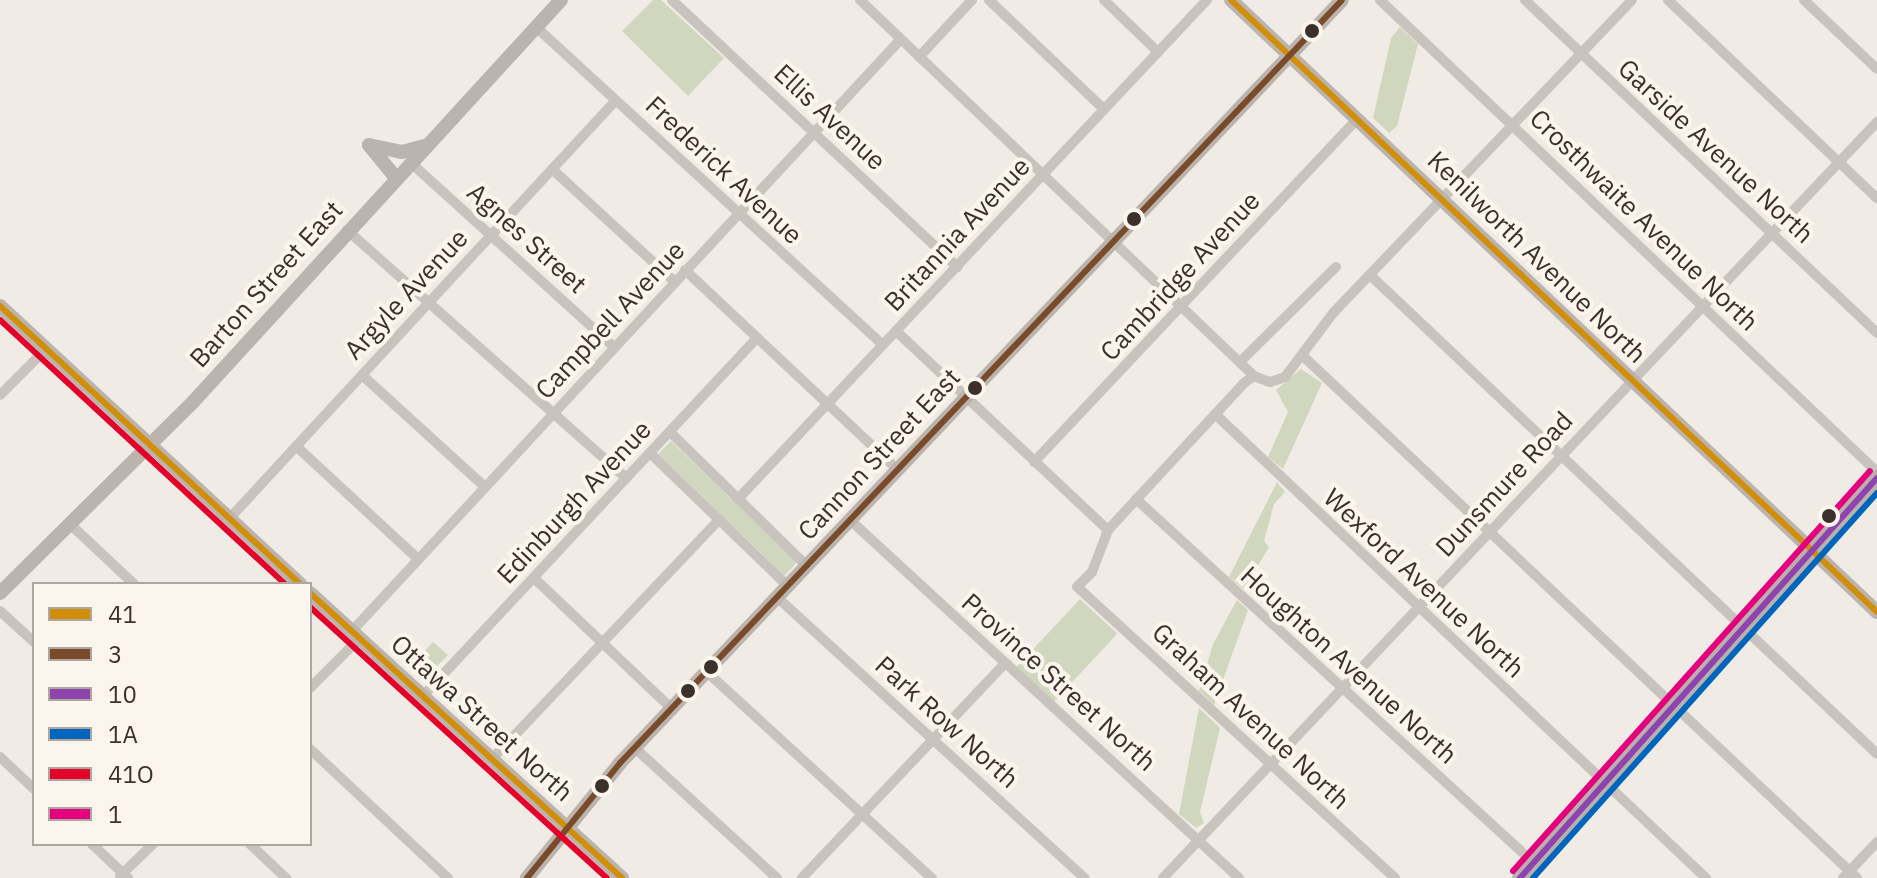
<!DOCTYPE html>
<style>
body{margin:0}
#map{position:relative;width:1877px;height:878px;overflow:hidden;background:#f0ebe5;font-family:"IBM Plex Sans",sans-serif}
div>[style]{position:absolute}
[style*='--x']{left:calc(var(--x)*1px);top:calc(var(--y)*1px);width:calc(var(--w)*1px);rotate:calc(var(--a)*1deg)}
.green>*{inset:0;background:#d1d6bf;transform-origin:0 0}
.street>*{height:10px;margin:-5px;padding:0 5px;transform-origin:5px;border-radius:5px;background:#c9c3be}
.secondary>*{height:14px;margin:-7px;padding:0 7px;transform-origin:7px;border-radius:7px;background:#bab3ae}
.primary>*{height:16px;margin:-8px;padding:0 8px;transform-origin:8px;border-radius:8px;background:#b8b1ad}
.bus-1>*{height:6px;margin:-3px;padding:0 3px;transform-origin:3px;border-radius:3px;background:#d18e09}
.bus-2>*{height:6px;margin:-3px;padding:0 3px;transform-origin:3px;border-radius:3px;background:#7a4b2a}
.bus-3>*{height:6px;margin:-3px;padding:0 3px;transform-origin:3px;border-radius:3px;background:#8e44ad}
.bus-4>*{height:6px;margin:-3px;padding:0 3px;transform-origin:3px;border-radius:3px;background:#0065bd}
.bus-5>*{height:6px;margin:-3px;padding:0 3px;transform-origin:3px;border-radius:3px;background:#e4002b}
.bus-6>*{height:6px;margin:-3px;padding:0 3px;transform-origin:3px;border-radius:3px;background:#e5007d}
.dots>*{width:22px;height:22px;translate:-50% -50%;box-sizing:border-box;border:4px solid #fbf5ee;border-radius:50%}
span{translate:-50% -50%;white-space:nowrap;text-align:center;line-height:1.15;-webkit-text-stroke:8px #fbf5ee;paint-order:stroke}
.street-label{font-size:26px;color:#3b302b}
.legend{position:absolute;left:32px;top:582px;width:280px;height:264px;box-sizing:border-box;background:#fbf5ee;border:2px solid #aea6a0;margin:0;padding:10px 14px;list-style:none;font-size:24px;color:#3b302b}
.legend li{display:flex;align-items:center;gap:16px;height:40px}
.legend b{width:40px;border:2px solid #aea6a0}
</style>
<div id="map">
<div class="green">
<div style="clip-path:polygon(653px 0,661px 0,724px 58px,688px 96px,622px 31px)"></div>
<div style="clip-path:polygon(1400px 27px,1418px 44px,1397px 126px,1389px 133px,1373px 118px,1391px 38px)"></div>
<div style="clip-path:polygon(1301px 369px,1322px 383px,1283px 469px,1268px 457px,1288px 412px,1276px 390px)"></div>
<div style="left:671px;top:441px;width:175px;height:18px;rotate:44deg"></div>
<div style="clip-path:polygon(1277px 482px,1285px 492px,1274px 504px,1264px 541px,1269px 547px,1244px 589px,1229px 577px)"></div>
<div style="left:1080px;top:599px;width:51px;height:93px;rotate:43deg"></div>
<div style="clip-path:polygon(1237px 600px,1248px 610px,1214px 705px,1199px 691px,1213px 644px)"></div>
<div style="clip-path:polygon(433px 642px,448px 655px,422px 681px,410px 667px)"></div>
<div style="clip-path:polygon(1199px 708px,1220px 728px,1200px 812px,1204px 823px,1196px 828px,1179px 814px)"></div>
</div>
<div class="street">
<div style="--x:672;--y:0;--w:391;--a:43.1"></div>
<div style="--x:860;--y:0;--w:545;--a:43.66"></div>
<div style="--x:989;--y:0;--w:158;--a:43.5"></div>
<div style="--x:1104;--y:0;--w:75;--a:43.9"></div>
<div style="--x:1380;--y:0;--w:685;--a:43.52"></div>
<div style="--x:1525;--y:0;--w:485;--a:43.4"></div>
<div style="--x:1668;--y:0;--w:288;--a:43.5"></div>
<div style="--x:1804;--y:0;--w:100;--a:43.4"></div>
<div style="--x:536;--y:27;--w:469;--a:42.5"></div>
<div style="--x:919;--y:57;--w:78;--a:-47.1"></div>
<div style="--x:410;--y:162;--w:275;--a:42.2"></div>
<div style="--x:552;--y:169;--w:167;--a:42.6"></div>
<div style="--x:347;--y:230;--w:373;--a:41.6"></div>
<div style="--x:685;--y:270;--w:291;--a:43.2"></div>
<div style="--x:1370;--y:275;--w:697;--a:43.37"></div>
<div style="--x:896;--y:331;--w:291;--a:43.2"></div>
<div style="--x:1303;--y:356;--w:761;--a:43.3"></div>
<div style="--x:1240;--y:362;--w:135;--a:-44.7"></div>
<div style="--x:362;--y:375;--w:166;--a:42.3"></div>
<div style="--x:0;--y:395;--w:64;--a:-45"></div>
<div style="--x:1215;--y:414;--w:676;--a:43.38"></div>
<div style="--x:670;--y:432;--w:193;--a:44.4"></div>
<div style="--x:296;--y:446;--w:166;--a:42.8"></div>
<div style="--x:650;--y:453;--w:193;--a:44"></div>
<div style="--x:1034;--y:462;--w:471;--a:-46.7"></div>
<div style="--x:738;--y:499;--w:685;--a:-46.78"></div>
<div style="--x:1136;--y:499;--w:539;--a:42.45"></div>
<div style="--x:229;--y:519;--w:570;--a:-47.27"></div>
<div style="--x:849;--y:519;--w:530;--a:42.63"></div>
<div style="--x:70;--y:524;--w:88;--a:43.2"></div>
<div style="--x:534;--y:578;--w:192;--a:43.5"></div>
<div style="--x:779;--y:599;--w:414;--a:42.4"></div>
<div style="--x:0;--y:611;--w:46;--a:42.4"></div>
<div style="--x:352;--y:631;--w:807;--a:-47.16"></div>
<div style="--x:708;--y:673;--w:304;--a:42.5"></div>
<div style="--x:310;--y:688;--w:71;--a:-45"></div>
<div style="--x:423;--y:696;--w:490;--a:-47"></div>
<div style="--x:310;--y:749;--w:189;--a:43.1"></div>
<div style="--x:636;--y:749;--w:191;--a:42.5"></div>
<div style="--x:0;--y:757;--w:47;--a:43.3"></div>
<div style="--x:492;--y:759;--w:330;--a:-46.5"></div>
<div style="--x:92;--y:844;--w:50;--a:43.4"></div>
<div style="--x:250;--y:844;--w:50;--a:43.4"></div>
<div style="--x:120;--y:876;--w:46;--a:-44.1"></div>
<div style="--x:802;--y:878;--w:296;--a:-46.6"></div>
<div style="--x:1163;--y:878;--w:1040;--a:-46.64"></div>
<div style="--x:1395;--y:878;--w:431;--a:-137.5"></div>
<div style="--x:1077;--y:587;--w:21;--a:-45"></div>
<div style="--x:1092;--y:572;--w:45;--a:-69.1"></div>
<div style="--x:1108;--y:530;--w:200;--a:-47.2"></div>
<div style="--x:1244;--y:383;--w:12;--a:-35"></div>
<div style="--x:1254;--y:376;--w:17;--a:21"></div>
<div style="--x:1270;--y:382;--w:16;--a:-18"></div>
<div style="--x:1285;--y:377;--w:81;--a:-53"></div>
<div style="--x:1334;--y:312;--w:431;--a:-46.3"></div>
<div style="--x:1843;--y:878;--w:50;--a:-46.6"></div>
</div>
<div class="secondary">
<div style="--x:1231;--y:0;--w:890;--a:43.45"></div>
<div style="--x:369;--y:145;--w:34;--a:12"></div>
<div style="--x:402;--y:152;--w:24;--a:-15"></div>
<div style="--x:369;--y:145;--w:43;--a:50.7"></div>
<div style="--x:0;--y:306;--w:409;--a:42.8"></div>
<div style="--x:0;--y:593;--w:272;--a:-44.7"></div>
<div style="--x:193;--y:402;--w:545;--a:-47.53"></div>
<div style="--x:310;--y:593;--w:423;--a:42.4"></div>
<div style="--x:527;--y:878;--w:148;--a:-51"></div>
<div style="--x:620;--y:763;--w:1050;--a:-46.58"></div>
</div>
<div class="primary">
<div style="--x:1520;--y:878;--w:536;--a:-48.25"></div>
</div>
<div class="bus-1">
<div style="--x:1231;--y:0;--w:890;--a:43.45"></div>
<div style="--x:0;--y:306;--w:409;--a:42.8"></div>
<div style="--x:310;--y:593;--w:423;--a:42.4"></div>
</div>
<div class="bus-2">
<div style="--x:527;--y:878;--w:148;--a:-51"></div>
<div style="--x:620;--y:763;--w:1050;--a:-46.58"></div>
</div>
<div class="bus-3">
<div style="--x:1520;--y:878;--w:536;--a:-48.25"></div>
</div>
<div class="bus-4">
<div style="--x:1533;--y:878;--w:516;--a:-48.22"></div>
</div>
<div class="bus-5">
<div style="--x:0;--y:320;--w:388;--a:42.8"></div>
<div style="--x:310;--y:607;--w:402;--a:42.4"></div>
</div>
<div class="bus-6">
<div style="--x:1513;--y:871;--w:536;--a:-48.25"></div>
</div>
<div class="dots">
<div style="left:1312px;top:31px;background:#3b302b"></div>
<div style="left:1134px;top:219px;background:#3b302b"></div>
<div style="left:975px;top:388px;background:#3b302b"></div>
<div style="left:1829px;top:516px;background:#3b302b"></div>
<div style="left:711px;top:667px;background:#3b302b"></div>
<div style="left:688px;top:691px;background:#3b302b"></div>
<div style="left:602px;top:786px;background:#3b302b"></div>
</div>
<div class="street-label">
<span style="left:830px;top:117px;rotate:43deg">Ellis Avenue</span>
<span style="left:1716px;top:151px;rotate:43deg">Garside Avenue North</span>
<span style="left:724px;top:170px;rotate:43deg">Frederick Avenue</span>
<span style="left:1644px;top:220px;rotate:44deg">Crosthwaite Avenue North</span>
<span style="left:957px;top:234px;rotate:-47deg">Britannia Avenue</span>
<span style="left:527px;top:238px;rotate:42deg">Agnes Street</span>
<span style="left:1537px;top:257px;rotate:44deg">Kenilworth Avenue North</span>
<span style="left:1180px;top:276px;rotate:-47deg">Cambridge Avenue</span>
<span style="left:266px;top:284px;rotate:-48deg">Barton Street East</span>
<span style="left:406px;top:294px;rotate:-47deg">Argyle Avenue</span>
<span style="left:610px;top:320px;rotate:-47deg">Campbell Avenue</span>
<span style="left:879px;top:454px;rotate:-47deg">Cannon Street East</span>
<span style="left:1504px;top:484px;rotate:-47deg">Dunsmure Road</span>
<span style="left:574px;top:502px;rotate:-47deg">Edinburgh Avenue</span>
<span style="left:1424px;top:583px;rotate:43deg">Wexford Avenue North</span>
<span style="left:1349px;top:665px;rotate:42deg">Houghton Avenue North</span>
<span style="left:1059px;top:682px;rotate:42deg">Province Street North</span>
<span style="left:1251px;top:716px;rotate:43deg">Graham Avenue North</span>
<span style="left:482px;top:718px;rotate:42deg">Ottawa Street North</span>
<span style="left:947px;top:722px;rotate:42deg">Park Row North</span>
</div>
<ul class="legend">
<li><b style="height:10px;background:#d18e09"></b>41</li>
<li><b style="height:10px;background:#7a4b2a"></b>3</li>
<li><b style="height:10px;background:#8e44ad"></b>10</li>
<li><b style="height:10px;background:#0065bd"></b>1A</li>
<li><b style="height:10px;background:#e4002b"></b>41O</li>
<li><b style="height:10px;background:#e5007d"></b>1</li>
</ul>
</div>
